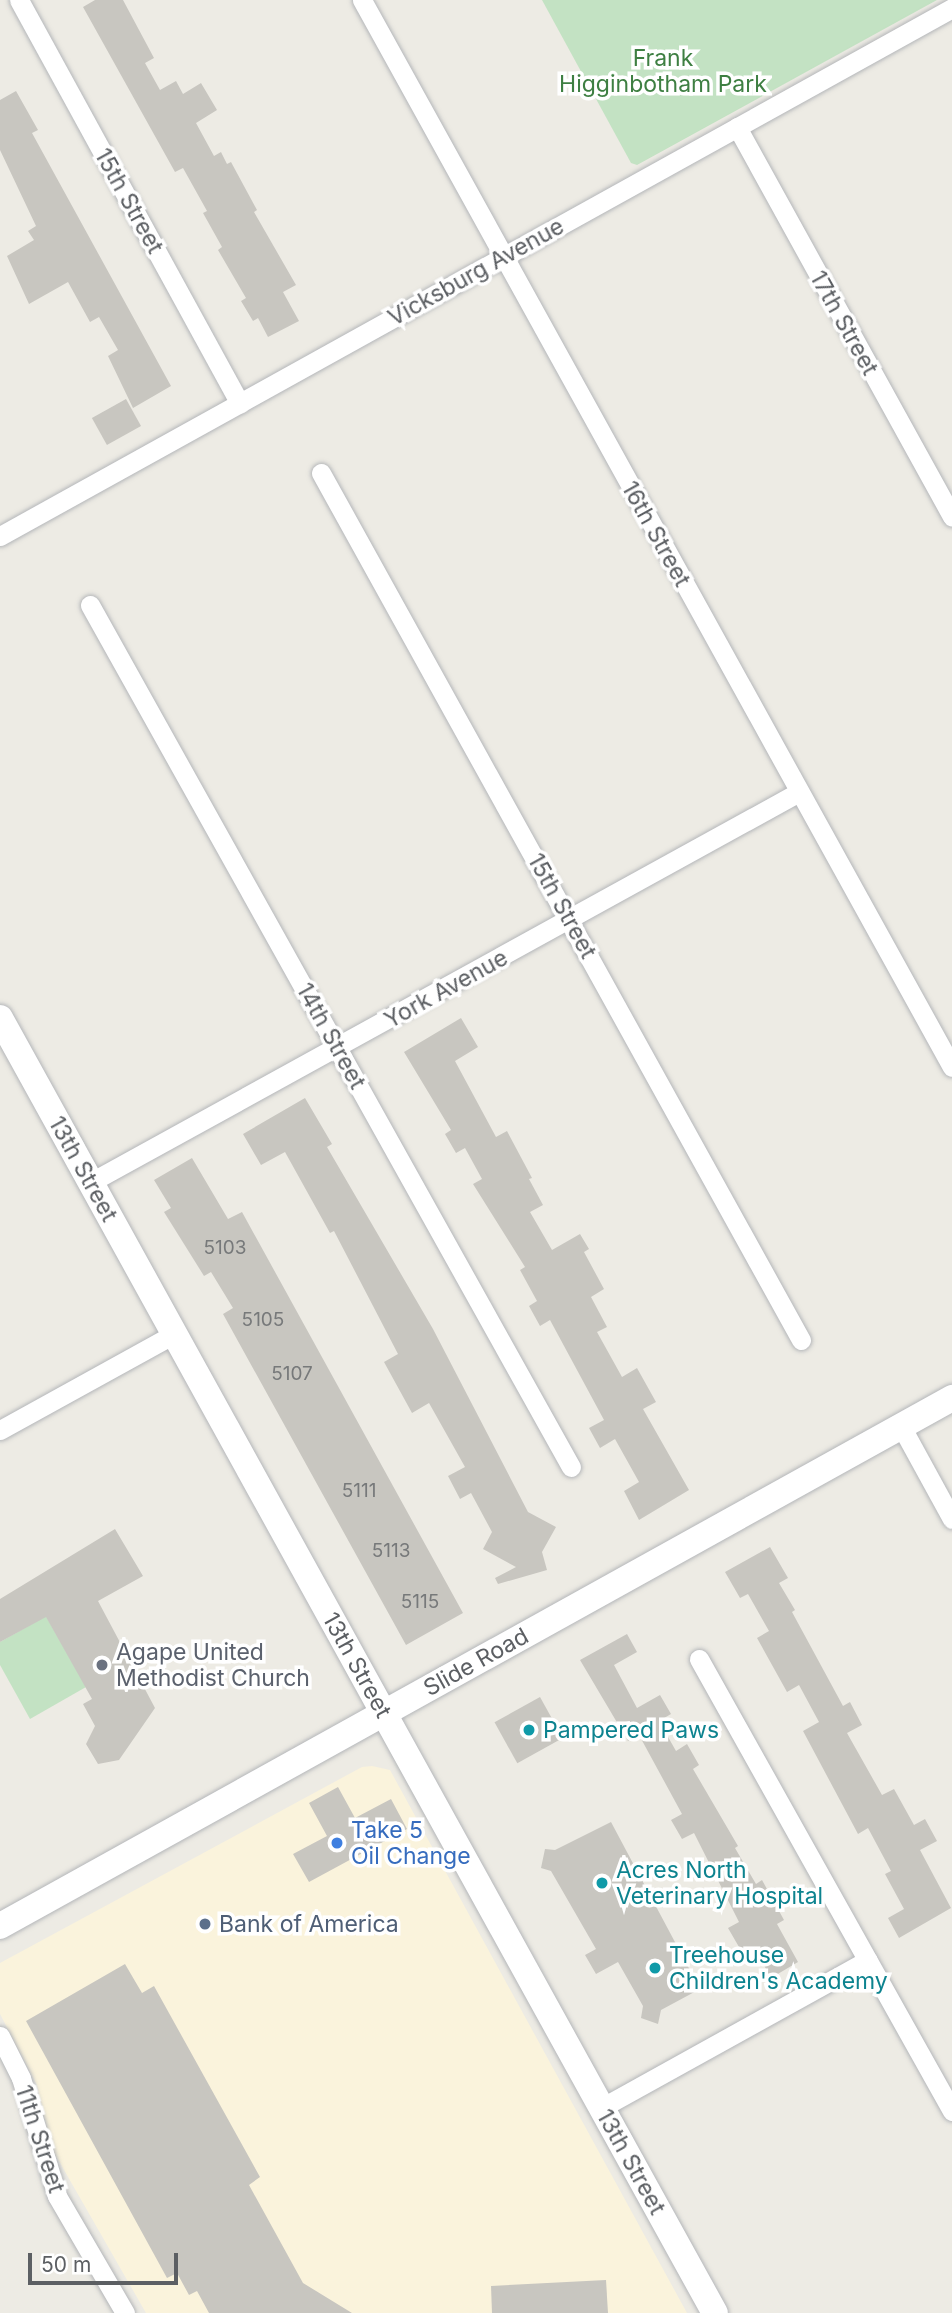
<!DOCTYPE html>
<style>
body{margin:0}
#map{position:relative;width:952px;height:2313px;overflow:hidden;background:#edebe4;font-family:Inter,sans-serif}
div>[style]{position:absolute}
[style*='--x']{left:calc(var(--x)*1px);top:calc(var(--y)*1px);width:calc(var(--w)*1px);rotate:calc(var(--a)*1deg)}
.commercial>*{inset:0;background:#faf3dc}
.green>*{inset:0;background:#c3e2c3}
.building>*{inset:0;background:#c8c6c0;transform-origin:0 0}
.roads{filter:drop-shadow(0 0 2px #b4b6b9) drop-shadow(0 0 2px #b4b6b9)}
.street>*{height:19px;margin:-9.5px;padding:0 9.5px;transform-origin:9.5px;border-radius:9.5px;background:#fff}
.secondary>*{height:26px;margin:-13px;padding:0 13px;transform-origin:13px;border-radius:13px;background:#fff}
.dots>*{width:19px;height:19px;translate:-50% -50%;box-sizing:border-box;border:4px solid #fff;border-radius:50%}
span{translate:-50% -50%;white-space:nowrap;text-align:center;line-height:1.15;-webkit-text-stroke:7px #fff;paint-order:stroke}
.number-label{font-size:19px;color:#77797a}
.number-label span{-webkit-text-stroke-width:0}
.park-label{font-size:23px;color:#3e7f42}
.street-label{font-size:23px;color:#5c5f63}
.worship-label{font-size:23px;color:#5b616d}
.left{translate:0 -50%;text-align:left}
.culture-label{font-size:23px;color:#0d838f}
.shop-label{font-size:23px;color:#366cbe}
.service-label{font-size:23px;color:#4e5e75}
.scale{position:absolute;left:28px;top:2253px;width:150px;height:32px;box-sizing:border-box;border:4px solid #5c5f63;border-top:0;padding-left:9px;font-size:21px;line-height:24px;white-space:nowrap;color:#5c5f63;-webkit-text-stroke:5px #fff;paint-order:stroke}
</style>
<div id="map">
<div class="commercial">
<div style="clip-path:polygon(372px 1766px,390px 1770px,687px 2313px,146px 2313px,52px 2149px,37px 2085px,0 2014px,0 1963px,362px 1767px)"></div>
</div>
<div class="green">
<div style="clip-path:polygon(542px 0,937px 0,637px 165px,631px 163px)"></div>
<div style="clip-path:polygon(46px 1616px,86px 1687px,30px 1719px,0 1665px,0 1642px)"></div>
</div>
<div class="building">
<div style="clip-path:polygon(95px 0,123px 0,154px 58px,145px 63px,160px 90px,176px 81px,183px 94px,201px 83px,217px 110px,196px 123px,214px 156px,221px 152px,227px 164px,231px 162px,257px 210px,254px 212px,296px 285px,283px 292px,299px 321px,268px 337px,258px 318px,253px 321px,241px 301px,246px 298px,218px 250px,222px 247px,203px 213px,207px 211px,183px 168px,175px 172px,83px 7px)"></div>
<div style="clip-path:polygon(16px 91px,38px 130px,32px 133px,171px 386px,133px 408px,108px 356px,118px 350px,99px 317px,90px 322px,68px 282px,29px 304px,7px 256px,34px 240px,28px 231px,36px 226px,0 150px,0 100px)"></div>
<div style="left:126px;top:399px;width:31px;height:39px;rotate:61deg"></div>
<div style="clip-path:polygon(461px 1018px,478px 1047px,455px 1061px,496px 1137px,507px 1131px,532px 1178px,529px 1179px,543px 1205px,530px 1212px,552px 1250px,580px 1234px,589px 1249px,584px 1252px,604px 1289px,591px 1297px,607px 1327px,597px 1332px,622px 1377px,637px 1368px,656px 1402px,643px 1409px,689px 1490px,639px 1520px,624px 1491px,639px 1482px,615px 1439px,600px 1448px,589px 1428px,604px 1420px,550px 1320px,540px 1326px,529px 1306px,537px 1301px,520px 1270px,525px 1267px,473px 1184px,482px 1179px,465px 1148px,456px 1153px,445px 1134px,451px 1130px,404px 1052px)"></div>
<div style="clip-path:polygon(305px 1098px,332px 1144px,327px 1147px,433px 1329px,528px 1512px,556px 1527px,542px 1552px,547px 1570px,498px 1584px,495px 1578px,516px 1567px,483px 1549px,492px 1532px,471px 1493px,460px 1499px,448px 1476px,465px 1467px,429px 1403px,412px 1413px,384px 1362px,398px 1354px,334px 1231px,330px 1233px,285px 1152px,261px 1165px,243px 1134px)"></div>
<div style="clip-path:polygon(192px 1158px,228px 1219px,242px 1212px,463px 1613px,406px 1645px,223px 1314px,233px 1308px,211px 1272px,204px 1276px,164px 1212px,171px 1208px,154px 1180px)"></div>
<div style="clip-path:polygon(115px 1529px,143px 1576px,98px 1601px,155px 1708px,119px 1760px,98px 1764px,86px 1744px,95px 1726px,83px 1704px,92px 1699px,46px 1617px,0 1642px,0 1599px)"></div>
<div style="clip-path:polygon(770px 1547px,788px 1578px,779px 1583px,795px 1610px,792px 1612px,843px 1706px,850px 1702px,862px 1725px,847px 1733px,882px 1795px,894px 1789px,914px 1825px,925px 1819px,937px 1841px,920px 1850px,951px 1908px,899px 1938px,888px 1918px,904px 1909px,885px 1874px,891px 1871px,868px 1828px,858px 1834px,803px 1731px,819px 1722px,799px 1685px,787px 1692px,757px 1638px,769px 1631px,748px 1594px,740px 1598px,725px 1572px)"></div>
<div style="clip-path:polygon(627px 1634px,637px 1652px,614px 1665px,637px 1708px,660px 1695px,671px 1714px,659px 1721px,676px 1751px,687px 1744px,699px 1765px,693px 1769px,738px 1846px,735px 1848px,756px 1884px,762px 1880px,784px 1920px,777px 1924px,798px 1962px,771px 1978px,761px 1960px,750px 1966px,728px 1928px,739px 1922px,694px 1833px,682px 1839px,671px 1820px,682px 1814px,639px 1735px,628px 1741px,580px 1660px)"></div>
<div style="left:540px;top:1697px;width:47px;height:52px;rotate:61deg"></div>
<div style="clip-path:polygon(338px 1787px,355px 1818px,391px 1799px,407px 1829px,309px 1882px,293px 1854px,327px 1836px,309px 1803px)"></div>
<div style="clip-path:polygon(611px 1822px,700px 1989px,661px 2010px,658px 2024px,641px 2018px,643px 2006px,618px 1962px,596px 1974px,585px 1955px,596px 1949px,551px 1871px,541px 1868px,545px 1849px,555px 1850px)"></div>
<div style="clip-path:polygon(125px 1964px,142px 1993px,154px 1986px,260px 2177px,249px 2185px,303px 2283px,352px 2313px,209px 2313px,197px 2291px,189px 2295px,177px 2273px,167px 2278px,26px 2021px)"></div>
<div style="clip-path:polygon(606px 2280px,608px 2313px,492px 2313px,491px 2286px)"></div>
</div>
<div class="roads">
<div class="street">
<div style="--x:19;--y:0;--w:460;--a:61.3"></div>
<div style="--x:362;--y:0;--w:1219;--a:61.06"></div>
<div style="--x:737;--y:127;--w:445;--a:61.1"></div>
<div style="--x:321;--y:473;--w:991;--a:61.03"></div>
<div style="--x:0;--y:536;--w:1089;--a:-29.01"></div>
<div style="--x:90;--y:605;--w:987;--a:60.84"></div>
<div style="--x:91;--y:1182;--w:808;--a:-28.85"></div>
<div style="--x:901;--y:1426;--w:106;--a:61.3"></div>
<div style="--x:0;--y:1430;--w:199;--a:-28.9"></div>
<div style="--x:699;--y:1659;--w:518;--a:60.76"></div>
<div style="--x:0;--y:2036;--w:47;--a:63.4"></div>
<div style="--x:21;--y:2078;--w:123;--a:73"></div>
<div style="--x:57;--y:2196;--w:135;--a:59.8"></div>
<div style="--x:601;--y:2108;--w:305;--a:-29"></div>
</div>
<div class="secondary">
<div style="--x:0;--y:1018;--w:1479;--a:61.1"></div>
<div style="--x:0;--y:1926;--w:1089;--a:-29.01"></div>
</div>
</div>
<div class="dots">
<div style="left:102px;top:1665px;background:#6b7280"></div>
<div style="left:529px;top:1730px;background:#0f9aa8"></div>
<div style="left:337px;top:1843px;background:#3f7fe0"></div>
<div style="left:602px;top:1883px;background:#0f9aa8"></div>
<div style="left:205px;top:1924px;background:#5c6f8a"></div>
<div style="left:655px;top:1968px;background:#0f9aa8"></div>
</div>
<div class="number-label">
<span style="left:225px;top:1248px">5103</span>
<span style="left:263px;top:1320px">5105</span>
<span style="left:292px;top:1374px">5107</span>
<span style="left:359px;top:1491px">5111</span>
<span style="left:391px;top:1551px">5113</span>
<span style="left:420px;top:1602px">5115</span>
</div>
<div class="park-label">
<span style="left:663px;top:71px">Frank<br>Higginbotham Park</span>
</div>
<div class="street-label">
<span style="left:129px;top:201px;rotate:61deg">15th Street</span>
<span style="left:476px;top:272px;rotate:-29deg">Vicksburg Avenue</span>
<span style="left:844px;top:323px;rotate:61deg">17th Street</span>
<span style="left:656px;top:534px;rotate:61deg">16th Street</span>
<span style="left:562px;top:906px;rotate:61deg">15th Street</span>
<span style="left:446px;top:989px;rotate:-29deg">York Avenue</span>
<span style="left:331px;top:1036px;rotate:61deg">14th Street</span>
<span style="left:83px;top:1169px;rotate:61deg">13th Street</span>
<span style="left:476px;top:1662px;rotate:-29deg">Slide Road</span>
<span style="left:357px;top:1665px;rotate:61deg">13th Street</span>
<span style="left:40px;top:2139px;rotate:72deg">11th Street</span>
<span style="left:631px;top:2162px;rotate:61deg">13th Street</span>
</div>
<div class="worship-label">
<span class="left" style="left:116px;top:1665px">Agape United<br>Methodist Church</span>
</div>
<div class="culture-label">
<span class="left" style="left:543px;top:1730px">Pampered Paws</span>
<span class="left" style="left:616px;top:1883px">Acres North<br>Veterinary Hospital</span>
<span class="left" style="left:669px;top:1968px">Treehouse<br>Children's Academy</span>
</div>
<div class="shop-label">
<span class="left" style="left:351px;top:1843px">Take 5<br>Oil Change</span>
</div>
<div class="service-label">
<span class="left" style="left:219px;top:1924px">Bank of America</span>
</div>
<div class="scale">50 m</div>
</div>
